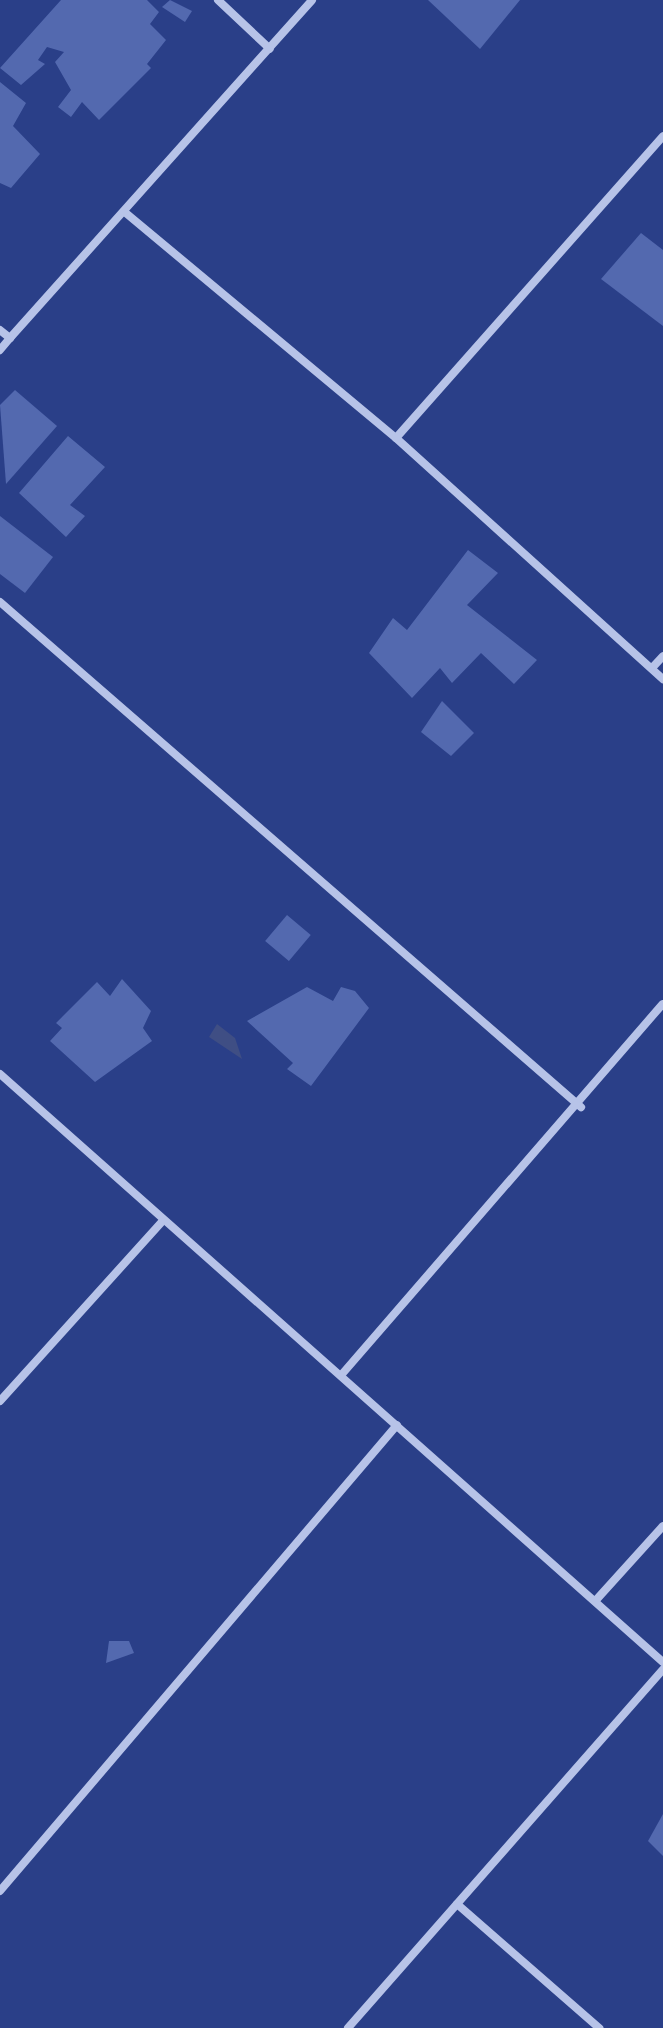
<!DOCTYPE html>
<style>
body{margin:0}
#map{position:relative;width:663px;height:2028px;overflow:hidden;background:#2a3f88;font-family:Raleway,sans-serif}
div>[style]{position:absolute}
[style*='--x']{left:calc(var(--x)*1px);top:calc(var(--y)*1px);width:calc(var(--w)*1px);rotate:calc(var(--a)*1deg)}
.water>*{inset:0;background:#3f4e84}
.building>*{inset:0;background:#5369af;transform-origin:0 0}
.street>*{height:8px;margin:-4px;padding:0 4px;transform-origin:4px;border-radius:4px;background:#b7c3e8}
span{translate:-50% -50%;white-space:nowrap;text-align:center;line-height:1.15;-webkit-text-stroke:6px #2a3f88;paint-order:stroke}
</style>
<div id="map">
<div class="water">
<div style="clip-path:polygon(217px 1024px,235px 1038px,242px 1059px,209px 1037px)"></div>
</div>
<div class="building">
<div style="clip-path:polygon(61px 0,147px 0,159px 12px,150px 24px,166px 40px,147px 64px,151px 68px,99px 120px,82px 102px,71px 117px,58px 107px,71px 90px,55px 62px,64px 52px,47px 47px,38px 60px,45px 64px,21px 85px,0 68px)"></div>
<div style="clip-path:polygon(170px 0,192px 11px,185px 22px,162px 7px)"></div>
<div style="clip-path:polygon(428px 0,520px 0,480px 49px)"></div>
<div style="clip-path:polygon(0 82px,26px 103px,13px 126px,40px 154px,11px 188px,0 183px)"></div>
<div style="clip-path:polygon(641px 233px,663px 250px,663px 326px,601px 279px)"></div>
<div style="clip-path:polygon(15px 390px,57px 426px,6px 484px,0 405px)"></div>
<div style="clip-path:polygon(68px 436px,105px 467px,70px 505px,85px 516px,66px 537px,19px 493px)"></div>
<div style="clip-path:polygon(0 516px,53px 557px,25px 593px,0 574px)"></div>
<div style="clip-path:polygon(468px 550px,498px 573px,467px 605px,537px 660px,514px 684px,481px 653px,452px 683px,440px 668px,412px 698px,369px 653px,393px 618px,407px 630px)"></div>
<div style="clip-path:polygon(442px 701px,474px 733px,451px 756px,421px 732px)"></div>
<div style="left:287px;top:915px;width:31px;height:34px;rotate:40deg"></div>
<div style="clip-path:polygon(122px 979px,151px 1011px,143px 1028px,152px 1041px,95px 1082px,50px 1041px,62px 1028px,56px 1023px,97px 982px,110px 996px)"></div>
<div style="clip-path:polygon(307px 987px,333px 1001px,341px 987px,355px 991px,369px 1008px,311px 1086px,287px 1069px,293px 1063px,247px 1021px)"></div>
<div style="clip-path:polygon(109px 1641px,129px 1641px,134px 1653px,106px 1663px)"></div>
<div style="clip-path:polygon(663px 1814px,663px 1856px,648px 1841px)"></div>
</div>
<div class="street">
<div style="--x:218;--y:0;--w:71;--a:43.3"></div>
<div style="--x:127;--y:214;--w:350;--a:39.8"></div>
<div style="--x:396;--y:438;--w:360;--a:42.1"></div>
<div style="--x:0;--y:330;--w:13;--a:39"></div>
<div style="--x:10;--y:338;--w:16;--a:130"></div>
<div style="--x:10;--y:338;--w:453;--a:-48.2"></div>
<div style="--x:396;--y:438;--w:403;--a:-48.5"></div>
<div style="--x:0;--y:602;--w:770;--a:41"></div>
<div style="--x:652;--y:668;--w:16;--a:-47"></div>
<div style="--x:0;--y:1074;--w:886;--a:41.57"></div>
<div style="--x:343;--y:1373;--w:488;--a:-49.1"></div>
<div style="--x:0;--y:1401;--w:241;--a:-47.9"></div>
<div style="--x:597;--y:1599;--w:98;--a:-47.9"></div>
<div style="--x:0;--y:1891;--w:612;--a:-49.57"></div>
<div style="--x:457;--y:1904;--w:189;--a:41.1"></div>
<div style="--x:348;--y:2028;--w:478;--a:-48.7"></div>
</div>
</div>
